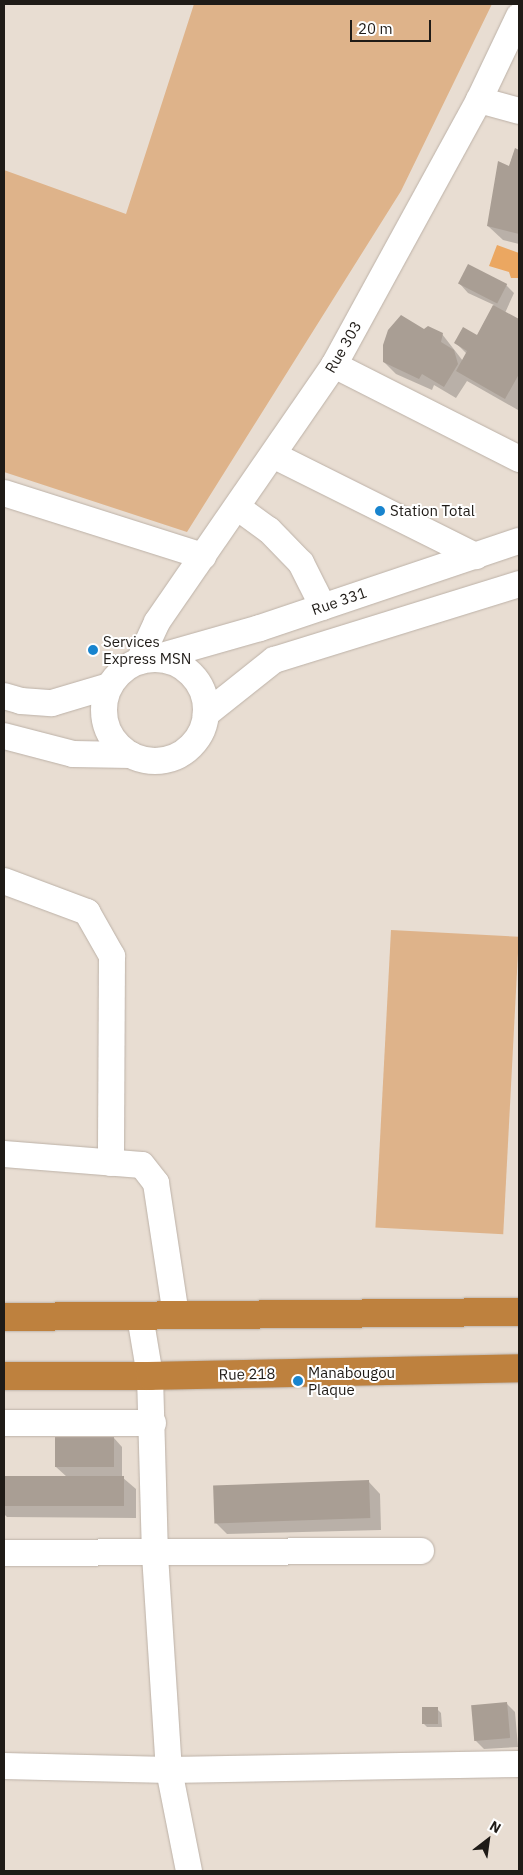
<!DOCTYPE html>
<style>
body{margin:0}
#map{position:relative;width:523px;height:1875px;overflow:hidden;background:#e8ddd2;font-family:"IBM Plex Sans",sans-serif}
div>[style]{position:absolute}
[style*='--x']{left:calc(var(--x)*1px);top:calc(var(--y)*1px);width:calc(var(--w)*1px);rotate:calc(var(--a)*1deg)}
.green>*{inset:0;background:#deb38a;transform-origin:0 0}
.water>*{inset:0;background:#eba761}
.shadow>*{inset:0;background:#0003}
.building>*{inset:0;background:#a99e94;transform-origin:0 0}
.roads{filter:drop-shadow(0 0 1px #bcb1a7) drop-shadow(0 0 1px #bcb1a7)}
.minor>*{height:26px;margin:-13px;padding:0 13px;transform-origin:13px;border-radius:13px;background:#fff}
.minor>.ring{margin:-13px;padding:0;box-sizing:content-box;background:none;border:26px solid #fff;border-radius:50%}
.highway>*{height:28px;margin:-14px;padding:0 14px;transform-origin:14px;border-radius:14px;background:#be813e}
.dots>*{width:14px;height:14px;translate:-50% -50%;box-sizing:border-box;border:2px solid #fff;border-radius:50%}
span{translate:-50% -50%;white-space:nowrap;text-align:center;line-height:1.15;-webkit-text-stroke:4px #fff;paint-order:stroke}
.street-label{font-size:15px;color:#1f1b17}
.poi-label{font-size:15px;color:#1f1b17}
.left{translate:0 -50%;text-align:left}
.frame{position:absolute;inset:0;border:5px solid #1f1b17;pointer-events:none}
.north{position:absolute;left:463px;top:1815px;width:50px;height:50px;-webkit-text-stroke:4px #fff;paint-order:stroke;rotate:30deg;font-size:14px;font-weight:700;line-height:20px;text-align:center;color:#1f1b17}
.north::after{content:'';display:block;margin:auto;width:18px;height:22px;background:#1f1b17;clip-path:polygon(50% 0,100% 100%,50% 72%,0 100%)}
.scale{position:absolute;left:350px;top:20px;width:81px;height:22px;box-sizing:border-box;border:2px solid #1f1b17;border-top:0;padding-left:6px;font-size:15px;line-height:18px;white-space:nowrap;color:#1f1b17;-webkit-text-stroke:4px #fff;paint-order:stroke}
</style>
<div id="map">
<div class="green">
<div style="clip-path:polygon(194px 4px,492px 4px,401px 191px,187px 532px,4px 472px,4px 170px,126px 214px)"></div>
<div style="left:391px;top:930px;width:128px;height:298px;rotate:3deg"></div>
</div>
<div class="water">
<div style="clip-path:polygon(497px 245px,519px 253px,519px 278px,511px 278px,509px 272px,489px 266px)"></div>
</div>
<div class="shadow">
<div style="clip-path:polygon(515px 150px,519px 152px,519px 244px,503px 240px,488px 226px)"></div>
<div style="clip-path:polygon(460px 284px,506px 285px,514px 293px,505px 313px,519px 321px,518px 410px,467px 381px,456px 398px,434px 385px,432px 390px,396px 374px,384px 362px,424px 331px,442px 334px,463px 361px,467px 354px,456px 343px,477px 336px,494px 305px,468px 293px)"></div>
<div style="clip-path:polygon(114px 1438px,122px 1447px,122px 1477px,136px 1489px,136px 1518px,7px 1517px,4px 1514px,4px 1477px,67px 1477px,56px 1467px)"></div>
<div style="clip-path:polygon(368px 1481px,380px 1494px,381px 1530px,227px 1534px,215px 1522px)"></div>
<div style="clip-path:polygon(506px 1703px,515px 1712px,518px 1747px,484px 1749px,475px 1740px)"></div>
<div style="clip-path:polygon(437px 1709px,441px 1713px,442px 1727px,427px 1727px,423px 1723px)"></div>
</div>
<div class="building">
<div style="clip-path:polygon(515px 148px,519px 150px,519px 234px,487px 226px,498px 161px,509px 166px)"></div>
<div style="left:468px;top:264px;width:44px;height:22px;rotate:27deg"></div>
<div style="clip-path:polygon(493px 305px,519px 319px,519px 374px,505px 399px,456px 371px,467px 351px,454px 343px,463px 327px,477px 335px)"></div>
<div style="clip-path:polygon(401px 315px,424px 329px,428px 326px,443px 333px,441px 342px,454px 350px,458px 364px,444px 387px,422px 374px,419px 379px,383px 362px,383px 345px,388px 330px)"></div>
<div style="left:55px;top:1437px;width:59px;height:30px"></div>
<div style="left:4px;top:1476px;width:120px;height:30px"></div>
<div style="left:369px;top:1480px;width:38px;height:156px;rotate:88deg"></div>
<div style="left:507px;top:1702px;width:36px;height:36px;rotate:85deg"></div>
<div style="left:422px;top:1707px;width:16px;height:17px"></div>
</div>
<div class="roads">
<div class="minor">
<div style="--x:479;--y:100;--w:41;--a:15.4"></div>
<div style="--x:334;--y:365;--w:208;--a:26.9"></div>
<div style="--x:273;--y:455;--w:227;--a:26.5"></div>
<div style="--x:4;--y:493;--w:209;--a:17.6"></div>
<div style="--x:237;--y:507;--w:39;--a:36"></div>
<div style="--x:269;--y:530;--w:46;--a:45.9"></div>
<div style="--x:301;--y:563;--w:49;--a:63.4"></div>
<div style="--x:158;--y:657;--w:106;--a:-15.9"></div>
<div style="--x:260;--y:628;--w:273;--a:-18.6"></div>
<div class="ring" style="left:104px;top:659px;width:76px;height:76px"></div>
<div style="--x:139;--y:661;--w:43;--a:-65.2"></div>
<div style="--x:157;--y:622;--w:312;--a:-55.4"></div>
<div style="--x:334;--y:365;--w:302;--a:-61.3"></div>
<div style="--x:479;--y:100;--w:93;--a:-64.5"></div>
<div style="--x:4;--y:696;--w:18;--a:16"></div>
<div style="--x:21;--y:701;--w:31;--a:4"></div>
<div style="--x:52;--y:703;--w:59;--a:-16.6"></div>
<div style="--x:206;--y:714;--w:87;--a:-38.5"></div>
<div style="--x:274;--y:660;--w:257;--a:-17.2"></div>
<div style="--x:4;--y:736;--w:71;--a:14.6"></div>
<div style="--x:73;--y:754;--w:58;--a:1"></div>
<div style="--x:4;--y:881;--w:89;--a:20.5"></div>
<div style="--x:87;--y:912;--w:51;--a:60.4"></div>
<div style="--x:112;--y:956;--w:207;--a:90.3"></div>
<div style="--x:4;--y:1154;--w:138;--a:4.6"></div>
<div style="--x:142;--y:1165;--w:23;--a:52"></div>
<div style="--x:156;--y:1183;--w:134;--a:81.4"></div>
<div style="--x:140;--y:1316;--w:61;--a:80.5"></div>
<div style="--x:150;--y:1376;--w:179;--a:88.4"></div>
<div style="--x:155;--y:1555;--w:215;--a:86.3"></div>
<div style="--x:169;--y:1770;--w:103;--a:78.8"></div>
<div style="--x:4;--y:1423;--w:149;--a:0"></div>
<div style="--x:4;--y:1553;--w:417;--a:-0.3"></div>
<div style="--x:4;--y:1766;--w:165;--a:1.4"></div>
<div style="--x:169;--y:1770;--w:350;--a:-1"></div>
</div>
<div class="highway">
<div style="--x:4;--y:1317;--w:515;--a:-0.56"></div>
<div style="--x:4;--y:1376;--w:146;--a:0"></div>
<div style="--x:150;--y:1376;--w:369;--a:-1.2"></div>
</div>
</div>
<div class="dots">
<div style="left:380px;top:511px;background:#1884ce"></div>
<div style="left:93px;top:650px;background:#1884ce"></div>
<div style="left:298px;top:1381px;background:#1884ce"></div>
</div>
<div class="street-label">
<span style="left:343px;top:347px;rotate:-60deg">Rue 303</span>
<span style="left:339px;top:601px;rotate:-19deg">Rue 331</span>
<span style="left:247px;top:1374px;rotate:-1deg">Rue 218</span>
</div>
<div class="poi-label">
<span class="left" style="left:390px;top:511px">Station Total</span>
<span class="left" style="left:103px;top:650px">Services<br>Express MSN</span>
<span class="left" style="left:308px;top:1381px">Manabougou<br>Plaque</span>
</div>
<div class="frame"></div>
<div class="north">N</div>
<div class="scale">20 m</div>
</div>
